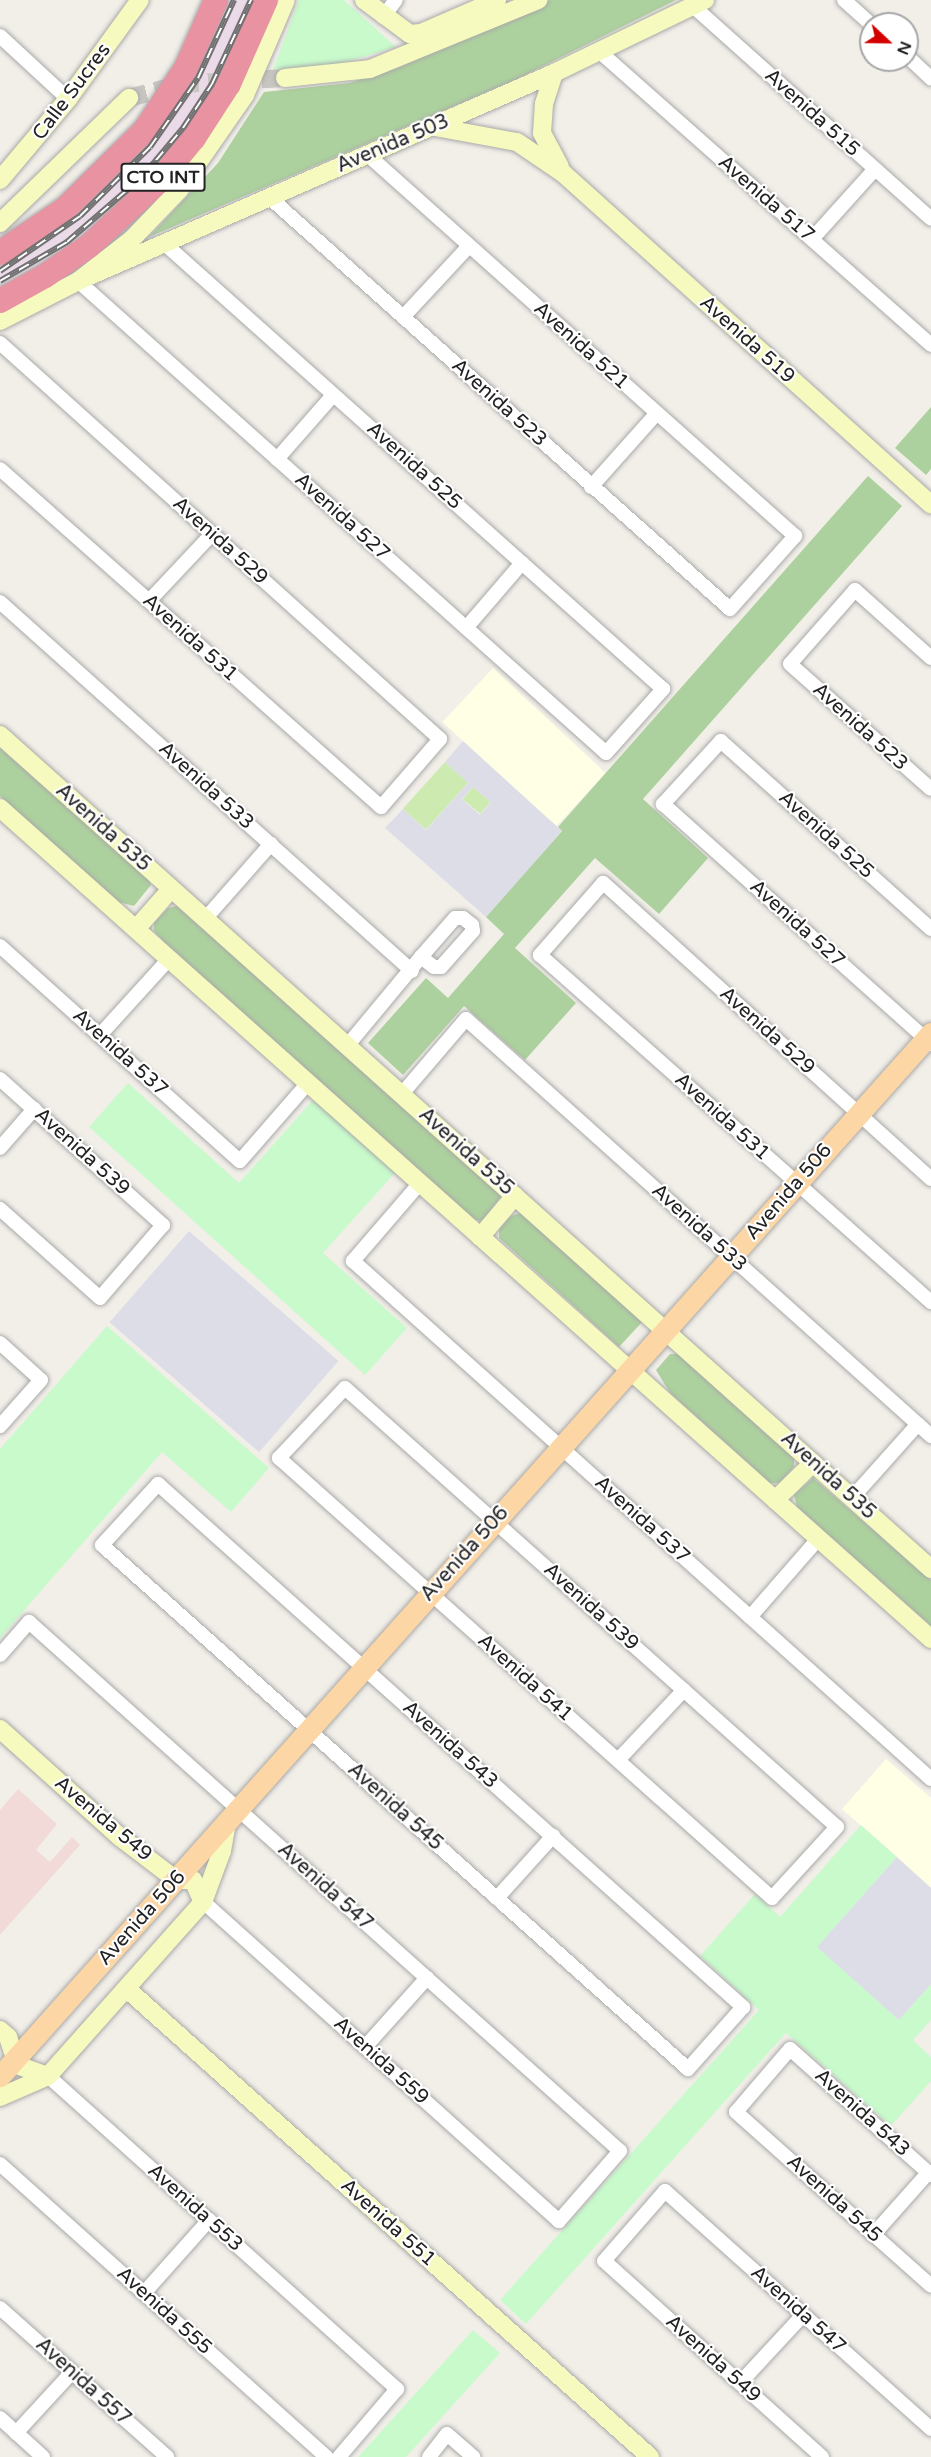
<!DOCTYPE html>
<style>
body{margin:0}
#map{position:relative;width:931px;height:2457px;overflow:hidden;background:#f2efe9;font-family:"Varela Round",sans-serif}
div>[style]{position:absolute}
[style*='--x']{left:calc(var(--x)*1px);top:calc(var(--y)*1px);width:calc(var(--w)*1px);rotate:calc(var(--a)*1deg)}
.commercial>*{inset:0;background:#f2dad9}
.industrial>*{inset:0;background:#ebdbe8}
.education>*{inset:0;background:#ffffe5;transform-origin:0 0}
.grass>*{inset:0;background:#cdebb0;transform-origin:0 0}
.forest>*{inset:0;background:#add19e}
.park>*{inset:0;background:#c8facc}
.plaza>*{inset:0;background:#dddde8;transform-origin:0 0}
.secondary-tunnel>*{height:18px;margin-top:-9px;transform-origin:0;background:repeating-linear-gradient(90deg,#c8c6c1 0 18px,transparent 0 27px)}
.roads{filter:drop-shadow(0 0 2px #a9a9a9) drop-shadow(0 0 2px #a9a9a9)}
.street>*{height:14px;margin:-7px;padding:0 7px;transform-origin:7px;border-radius:7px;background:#fff}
.secondary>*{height:18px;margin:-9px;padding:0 9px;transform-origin:9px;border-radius:9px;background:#f7fabf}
.primary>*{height:21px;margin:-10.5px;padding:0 10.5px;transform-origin:10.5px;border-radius:10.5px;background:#fcd6a4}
.highway>*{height:24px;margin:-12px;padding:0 12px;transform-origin:12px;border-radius:12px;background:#e892a2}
.rail>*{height:6px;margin-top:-3px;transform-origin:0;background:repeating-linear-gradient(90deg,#fff 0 11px,#707070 0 22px);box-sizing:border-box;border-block:2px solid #707070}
span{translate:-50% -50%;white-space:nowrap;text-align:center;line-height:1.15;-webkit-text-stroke:4.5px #fff;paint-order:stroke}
.shield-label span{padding:2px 4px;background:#fff;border:2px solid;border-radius:4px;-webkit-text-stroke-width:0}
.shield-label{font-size:18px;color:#222;font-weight:700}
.street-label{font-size:20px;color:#222}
.north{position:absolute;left:859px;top:12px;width:60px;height:60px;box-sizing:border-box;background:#fff;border:2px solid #a7a7a7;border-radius:50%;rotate:112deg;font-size:16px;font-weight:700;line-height:24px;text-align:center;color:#222}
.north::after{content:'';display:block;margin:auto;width:21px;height:27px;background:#d40000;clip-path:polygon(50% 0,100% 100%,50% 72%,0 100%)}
</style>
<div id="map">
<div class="commercial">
<div style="clip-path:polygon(18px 1789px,57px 1824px,36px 1850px,50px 1862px,72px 1837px,80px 1845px,0 1935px,0 1810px)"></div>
</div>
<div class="industrial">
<div style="clip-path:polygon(227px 0,256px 0,208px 102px,135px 192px,73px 244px,0 288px,0 265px,80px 209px,148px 142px)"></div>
</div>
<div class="education">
<div style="left:493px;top:668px;width:154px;height:74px;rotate:43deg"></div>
<div style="clip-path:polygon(886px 1759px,931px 1798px,931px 1888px,842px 1809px)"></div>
</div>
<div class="grass">
<div style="left:445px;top:762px;width:31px;height:63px;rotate:42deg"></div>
<div style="left:473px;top:787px;width:23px;height:16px;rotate:40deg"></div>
</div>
<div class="forest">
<div style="clip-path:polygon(550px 0,676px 0,517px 79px,149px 237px,218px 163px,264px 92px,349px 83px,400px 67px)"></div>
<div style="clip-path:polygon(931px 407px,931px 469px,926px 475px,895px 448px)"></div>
<div style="clip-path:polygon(868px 476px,902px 506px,643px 799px,708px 858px,659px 914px,595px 858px,515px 948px,576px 1003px,525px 1060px,464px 1006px,403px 1075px,368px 1043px,426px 978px,448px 998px,504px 934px,486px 917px,562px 831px,558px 827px)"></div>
<div style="clip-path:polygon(0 748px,147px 876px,151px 885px,134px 906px,118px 902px,0 796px)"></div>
<div style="clip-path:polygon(177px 906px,500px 1191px,500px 1198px,482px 1221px,472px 1219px,164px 942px,154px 931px,154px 923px,168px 908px)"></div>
<div style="clip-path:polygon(520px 1213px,644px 1320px,619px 1347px,499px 1238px,499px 1229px,511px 1216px)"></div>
<div style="clip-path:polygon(670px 1354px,679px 1354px,794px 1457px,794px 1467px,779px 1483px,770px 1483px,670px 1393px,656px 1370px)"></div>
<div style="clip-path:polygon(813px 1478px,931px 1580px,931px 1626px,797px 1507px,794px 1495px)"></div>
</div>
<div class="park">
<div style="clip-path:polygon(299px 0,344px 0,396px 47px,340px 64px,273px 70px)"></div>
<div style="clip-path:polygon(128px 1083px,239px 1183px,319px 1093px,401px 1166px,323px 1253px,407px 1328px,365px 1375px,89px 1127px)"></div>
<div style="clip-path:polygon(107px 1326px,269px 1468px,231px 1512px,162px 1452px,0 1638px,0 1449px)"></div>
<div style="clip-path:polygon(861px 1825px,897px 1857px,818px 1947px,899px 2020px,931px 1984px,931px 2020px,913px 2040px,931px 2057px,931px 2081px,891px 2126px,786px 2033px,526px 2324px,500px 2300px,759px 2010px,700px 1956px,755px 1894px,780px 1917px)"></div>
<div style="clip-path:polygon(473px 2330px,500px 2353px,406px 2457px,358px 2457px)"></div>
</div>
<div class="plaza">
<div style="clip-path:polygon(evenodd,463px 741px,562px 831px,486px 917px,385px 828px,403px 809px,426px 830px,468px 783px,445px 762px,463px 741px,473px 787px,491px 802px,480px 815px,462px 799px,473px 787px)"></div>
<div style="left:189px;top:1231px;width:198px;height:121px;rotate:41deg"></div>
<div style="clip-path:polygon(897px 1857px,931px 1888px,931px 1984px,899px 2020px,817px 1947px)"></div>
</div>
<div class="secondary-tunnel">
<div style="--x:129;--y:98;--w:54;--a:-15.1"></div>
<div style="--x:181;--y:84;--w:104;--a:-3.3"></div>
</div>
<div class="roads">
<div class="street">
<div style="--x:844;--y:0;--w:36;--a:42"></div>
<div style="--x:693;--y:6;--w:319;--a:41.8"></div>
<div style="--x:383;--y:17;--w:21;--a:-53"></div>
<div style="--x:0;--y:36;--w:93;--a:42.8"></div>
<div style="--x:600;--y:52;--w:442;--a:41.5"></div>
<div style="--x:907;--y:56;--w:33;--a:43"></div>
<div style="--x:269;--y:197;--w:618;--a:41.79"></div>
<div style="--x:730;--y:609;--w:98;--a:-48.3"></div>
<div style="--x:795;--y:536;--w:572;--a:-138.26"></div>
<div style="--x:812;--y:239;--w:94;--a:-48"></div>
<div style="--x:78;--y:281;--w:708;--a:41.79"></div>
<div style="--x:606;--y:753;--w:86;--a:-48.3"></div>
<div style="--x:663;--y:689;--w:668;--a:-138.22"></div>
<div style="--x:403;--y:317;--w:97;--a:-47.1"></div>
<div style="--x:0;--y:343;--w:592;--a:41.99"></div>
<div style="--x:440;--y:739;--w:90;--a:130.9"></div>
<div style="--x:381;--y:807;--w:509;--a:-138.42"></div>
<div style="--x:277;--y:459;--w:85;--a:-48.8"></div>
<div style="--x:591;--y:487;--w:99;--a:-48.3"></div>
<div style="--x:149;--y:601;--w:92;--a:-46.8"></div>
<div style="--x:0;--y:602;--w:553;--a:41.85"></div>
<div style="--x:466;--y:628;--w:86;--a:-49.3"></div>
<div style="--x:931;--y:658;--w:102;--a:-138.2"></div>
<div style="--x:855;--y:590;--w:98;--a:131.3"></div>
<div style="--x:790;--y:664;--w:188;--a:41.6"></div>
<div style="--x:205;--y:919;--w:100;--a:-48.7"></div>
<div style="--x:931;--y:929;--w:282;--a:-138.2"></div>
<div style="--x:721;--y:741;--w:86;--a:132.6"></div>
<div style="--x:663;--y:804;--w:360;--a:41.8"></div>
<div style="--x:0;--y:946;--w:322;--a:41.9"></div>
<div style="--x:240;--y:1161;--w:103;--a:-48.9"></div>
<div style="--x:100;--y:1035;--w:103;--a:-47.8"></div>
<div style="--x:347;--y:1046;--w:116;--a:-50.3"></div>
<div style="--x:421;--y:957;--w:16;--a:38"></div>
<div style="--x:434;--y:967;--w:7;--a:0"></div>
<div style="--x:441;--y:967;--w:48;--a:-48.4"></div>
<div style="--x:473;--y:931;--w:6;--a:-99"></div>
<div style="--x:472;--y:925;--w:11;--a:-142"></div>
<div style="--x:463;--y:918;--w:8;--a:180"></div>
<div style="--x:455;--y:918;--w:52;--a:131.1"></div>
<div style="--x:0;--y:1079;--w:219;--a:41.9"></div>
<div style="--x:163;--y:1225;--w:96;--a:130.8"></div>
<div style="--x:100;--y:1298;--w:134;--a:-138.3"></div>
<div style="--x:401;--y:1095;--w:100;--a:-49.5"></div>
<div style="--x:466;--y:1019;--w:625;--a:41.88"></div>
<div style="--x:0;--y:1148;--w:52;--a:-48.9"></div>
<div style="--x:931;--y:1179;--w:442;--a:-137.9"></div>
<div style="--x:603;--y:883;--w:96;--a:131.2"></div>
<div style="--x:540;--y:955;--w:523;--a:41.59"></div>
<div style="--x:420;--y:1183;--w:103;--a:130.7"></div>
<div style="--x:353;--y:1261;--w:776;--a:41.87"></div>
<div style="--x:0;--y:1343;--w:55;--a:42.1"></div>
<div style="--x:41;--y:1380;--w:62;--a:131.7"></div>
<div style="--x:345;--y:1388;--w:659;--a:41.74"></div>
<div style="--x:837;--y:1827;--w:96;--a:132.5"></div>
<div style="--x:772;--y:1898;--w:661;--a:-138.25"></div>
<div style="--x:279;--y:1458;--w:96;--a:-46.7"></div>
<div style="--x:158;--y:1484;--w:785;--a:41.8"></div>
<div style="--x:743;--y:2007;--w:83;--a:131.6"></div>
<div style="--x:688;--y:2069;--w:786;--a:-138.2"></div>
<div style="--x:102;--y:1545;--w:83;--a:-47.4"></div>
<div style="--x:852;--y:1498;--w:99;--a:-48.3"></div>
<div style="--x:750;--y:1617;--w:103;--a:-48.9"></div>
<div style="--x:0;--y:1655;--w:44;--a:-48.7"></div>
<div style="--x:29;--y:1622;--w:793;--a:41.83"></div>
<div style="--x:620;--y:2151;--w:93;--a:131.1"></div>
<div style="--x:559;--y:2221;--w:478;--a:-138.1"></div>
<div style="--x:618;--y:1760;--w:96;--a:-46.7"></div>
<div style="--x:497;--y:1898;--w:84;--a:-47.9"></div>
<div style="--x:365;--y:2047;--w:93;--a:-48.1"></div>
<div style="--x:48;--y:2076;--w:469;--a:41.9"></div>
<div style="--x:397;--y:2389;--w:89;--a:130.5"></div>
<div style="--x:0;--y:2164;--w:439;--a:41.9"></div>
<div style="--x:931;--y:2175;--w:189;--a:-138.2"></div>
<div style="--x:790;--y:2049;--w:83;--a:130.6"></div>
<div style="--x:736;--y:2112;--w:261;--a:41.7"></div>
<div style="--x:873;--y:2235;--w:84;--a:-48.4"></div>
<div style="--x:144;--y:2293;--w:98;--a:-48.3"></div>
<div style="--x:0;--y:2308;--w:224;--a:41.7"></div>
<div style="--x:740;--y:2383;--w:93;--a:-47.2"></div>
<div style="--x:0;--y:2418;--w:58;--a:42.2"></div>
<div style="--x:16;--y:2433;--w:83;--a:-47.4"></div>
<div style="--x:429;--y:2457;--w:29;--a:-52"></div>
<div style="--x:447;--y:2434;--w:35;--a:41"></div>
<div style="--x:822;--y:2457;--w:293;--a:-138"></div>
<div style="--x:604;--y:2261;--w:93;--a:-48.9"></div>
<div style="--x:665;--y:2191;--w:357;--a:41.8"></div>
</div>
<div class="secondary">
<div style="--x:364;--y:0;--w:57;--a:36.5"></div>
<div style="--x:410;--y:34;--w:11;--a:-5"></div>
<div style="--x:421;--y:33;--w:83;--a:-23.5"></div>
<div style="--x:554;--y:73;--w:33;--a:108"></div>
<div style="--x:544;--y:104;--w:29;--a:94"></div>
<div style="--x:542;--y:133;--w:38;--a:62"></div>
<div style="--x:285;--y:78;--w:85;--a:-6"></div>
<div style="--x:370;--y:69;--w:182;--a:-22.3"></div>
<div style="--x:435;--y:127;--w:83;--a:10.4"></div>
<div style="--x:517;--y:142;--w:57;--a:34.2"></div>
<div style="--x:564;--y:174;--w:494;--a:42"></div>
<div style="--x:0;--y:180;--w:106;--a:-50"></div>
<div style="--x:68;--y:99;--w:122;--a:-54"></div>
<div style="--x:0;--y:223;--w:180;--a:-44.1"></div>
<div style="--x:78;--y:281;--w:519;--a:-23.6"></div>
<div style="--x:554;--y:73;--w:168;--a:-25.8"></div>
<div style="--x:0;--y:321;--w:88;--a:-27.1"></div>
<div style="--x:78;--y:281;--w:68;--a:-37.9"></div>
<div style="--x:132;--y:239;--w:68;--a:-46.2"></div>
<div style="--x:179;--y:190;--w:116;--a:-55.2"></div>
<div style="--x:245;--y:95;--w:103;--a:-66.7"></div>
<div style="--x:0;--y:735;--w:1250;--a:41.85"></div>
<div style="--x:0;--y:808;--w:1248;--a:41.75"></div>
<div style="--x:136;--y:929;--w:53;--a:-48.8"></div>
<div style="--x:480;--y:1237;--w:54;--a:-49.5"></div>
<div style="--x:775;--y:1500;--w:53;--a:-44.2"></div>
<div style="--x:0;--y:1729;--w:161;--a:42"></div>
<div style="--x:120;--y:1837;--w:71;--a:37.5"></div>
<div style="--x:176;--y:1880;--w:17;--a:0"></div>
<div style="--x:193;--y:1880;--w:24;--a:66"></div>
<div style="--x:127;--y:1989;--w:702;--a:41.82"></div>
<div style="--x:0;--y:2030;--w:11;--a:41"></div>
<div style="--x:8;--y:2037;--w:29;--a:72"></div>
<div style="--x:17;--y:2065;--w:33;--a:20"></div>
<div style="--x:0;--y:2097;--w:52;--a:-23.6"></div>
<div style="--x:48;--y:2076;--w:233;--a:-48.3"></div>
<div style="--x:203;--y:1902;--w:54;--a:-69.6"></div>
<div style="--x:222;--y:1851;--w:27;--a:-80"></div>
</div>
<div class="primary">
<div style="--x:0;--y:2076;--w:1398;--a:-48.25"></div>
</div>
<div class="highway">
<div style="--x:0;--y:253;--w:78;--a:-34.1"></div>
<div style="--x:65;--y:209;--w:112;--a:-44.6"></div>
<div style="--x:145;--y:130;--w:74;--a:-56.5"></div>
<div style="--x:186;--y:68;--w:74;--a:-66.2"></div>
<div style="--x:0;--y:301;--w:51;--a:-29.1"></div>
<div style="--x:45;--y:276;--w:53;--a:-34.3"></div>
<div style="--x:89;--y:246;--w:93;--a:-42.8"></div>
<div style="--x:157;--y:183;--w:58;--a:-50.6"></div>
<div style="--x:194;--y:138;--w:64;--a:-57.1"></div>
<div style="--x:229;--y:84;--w:92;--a:-66.2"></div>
</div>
</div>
<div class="rail">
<div style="--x:0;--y:271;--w:97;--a:-34.5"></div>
<div style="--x:80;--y:216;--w:98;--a:-44.6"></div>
<div style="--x:150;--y:147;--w:84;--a:-55.2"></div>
<div style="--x:198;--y:78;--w:86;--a:-65.2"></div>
<div style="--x:0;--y:281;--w:78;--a:-30.2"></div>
<div style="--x:67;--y:242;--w:99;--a:-40.9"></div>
<div style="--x:142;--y:177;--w:64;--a:-50.1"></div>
<div style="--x:183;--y:128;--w:53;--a:-56.6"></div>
<div style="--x:212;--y:84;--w:93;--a:-65.1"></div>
</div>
<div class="shield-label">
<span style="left:163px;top:177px">CTO INT</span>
</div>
<div class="street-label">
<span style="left:72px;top:92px;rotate:-53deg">Calle Sucres</span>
<span style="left:812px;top:113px;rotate:42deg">Avenida 515</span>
<span style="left:393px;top:144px;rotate:-23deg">Avenida 503</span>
<span style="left:766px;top:199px;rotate:41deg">Avenida 517</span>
<span style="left:747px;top:340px;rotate:42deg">Avenida 519</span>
<span style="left:581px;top:346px;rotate:42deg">Avenida 521</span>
<span style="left:499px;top:403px;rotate:42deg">Avenida 523</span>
<span style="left:414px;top:466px;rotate:42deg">Avenida 525</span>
<span style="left:342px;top:517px;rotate:42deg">Avenida 527</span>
<span style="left:220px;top:541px;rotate:42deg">Avenida 529</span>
<span style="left:190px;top:638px;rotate:42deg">Avenida 531</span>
<span style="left:860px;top:727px;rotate:42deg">Avenida 523</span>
<span style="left:206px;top:786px;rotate:42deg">Avenida 533</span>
<span style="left:103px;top:828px;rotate:42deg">Avenida 535</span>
<span style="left:826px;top:835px;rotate:42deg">Avenida 525</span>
<span style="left:797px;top:924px;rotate:42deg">Avenida 527</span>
<span style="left:767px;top:1031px;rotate:42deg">Avenida 529</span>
<span style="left:120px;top:1053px;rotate:42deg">Avenida 537</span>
<span style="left:722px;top:1117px;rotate:42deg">Avenida 531</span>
<span style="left:82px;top:1152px;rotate:42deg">Avenida 539</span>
<span style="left:466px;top:1152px;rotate:42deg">Avenida 535</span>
<span style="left:789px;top:1192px;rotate:-49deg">Avenida 506</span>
<span style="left:699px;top:1228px;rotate:42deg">Avenida 533</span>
<span style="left:828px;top:1476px;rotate:42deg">Avenida 535</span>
<span style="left:642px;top:1520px;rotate:42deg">Avenida 537</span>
<span style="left:465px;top:1554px;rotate:-48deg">Avenida 506</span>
<span style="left:591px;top:1607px;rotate:42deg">Avenida 539</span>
<span style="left:525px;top:1678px;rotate:42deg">Avenida 541</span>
<span style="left:450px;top:1745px;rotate:42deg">Avenida 543</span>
<span style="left:395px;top:1807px;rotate:42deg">Avenida 545</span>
<span style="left:103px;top:1819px;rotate:40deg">Avenida 549</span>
<span style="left:325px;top:1887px;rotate:42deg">Avenida 547</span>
<span style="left:142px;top:1918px;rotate:-48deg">Avenida 506</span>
<span style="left:381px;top:2061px;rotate:42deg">Avenida 559</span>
<span style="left:862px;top:2113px;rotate:42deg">Avenida 543</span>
<span style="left:834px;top:2199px;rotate:42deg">Avenida 545</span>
<span style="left:195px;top:2208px;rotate:42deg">Avenida 553</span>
<span style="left:388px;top:2223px;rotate:42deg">Avenida 551</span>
<span style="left:798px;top:2310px;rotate:42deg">Avenida 547</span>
<span style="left:164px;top:2311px;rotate:42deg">Avenida 555</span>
<span style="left:713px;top:2359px;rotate:42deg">Avenida 549</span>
<span style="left:83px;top:2382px;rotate:42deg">Avenida 557</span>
</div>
<div class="north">N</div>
</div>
